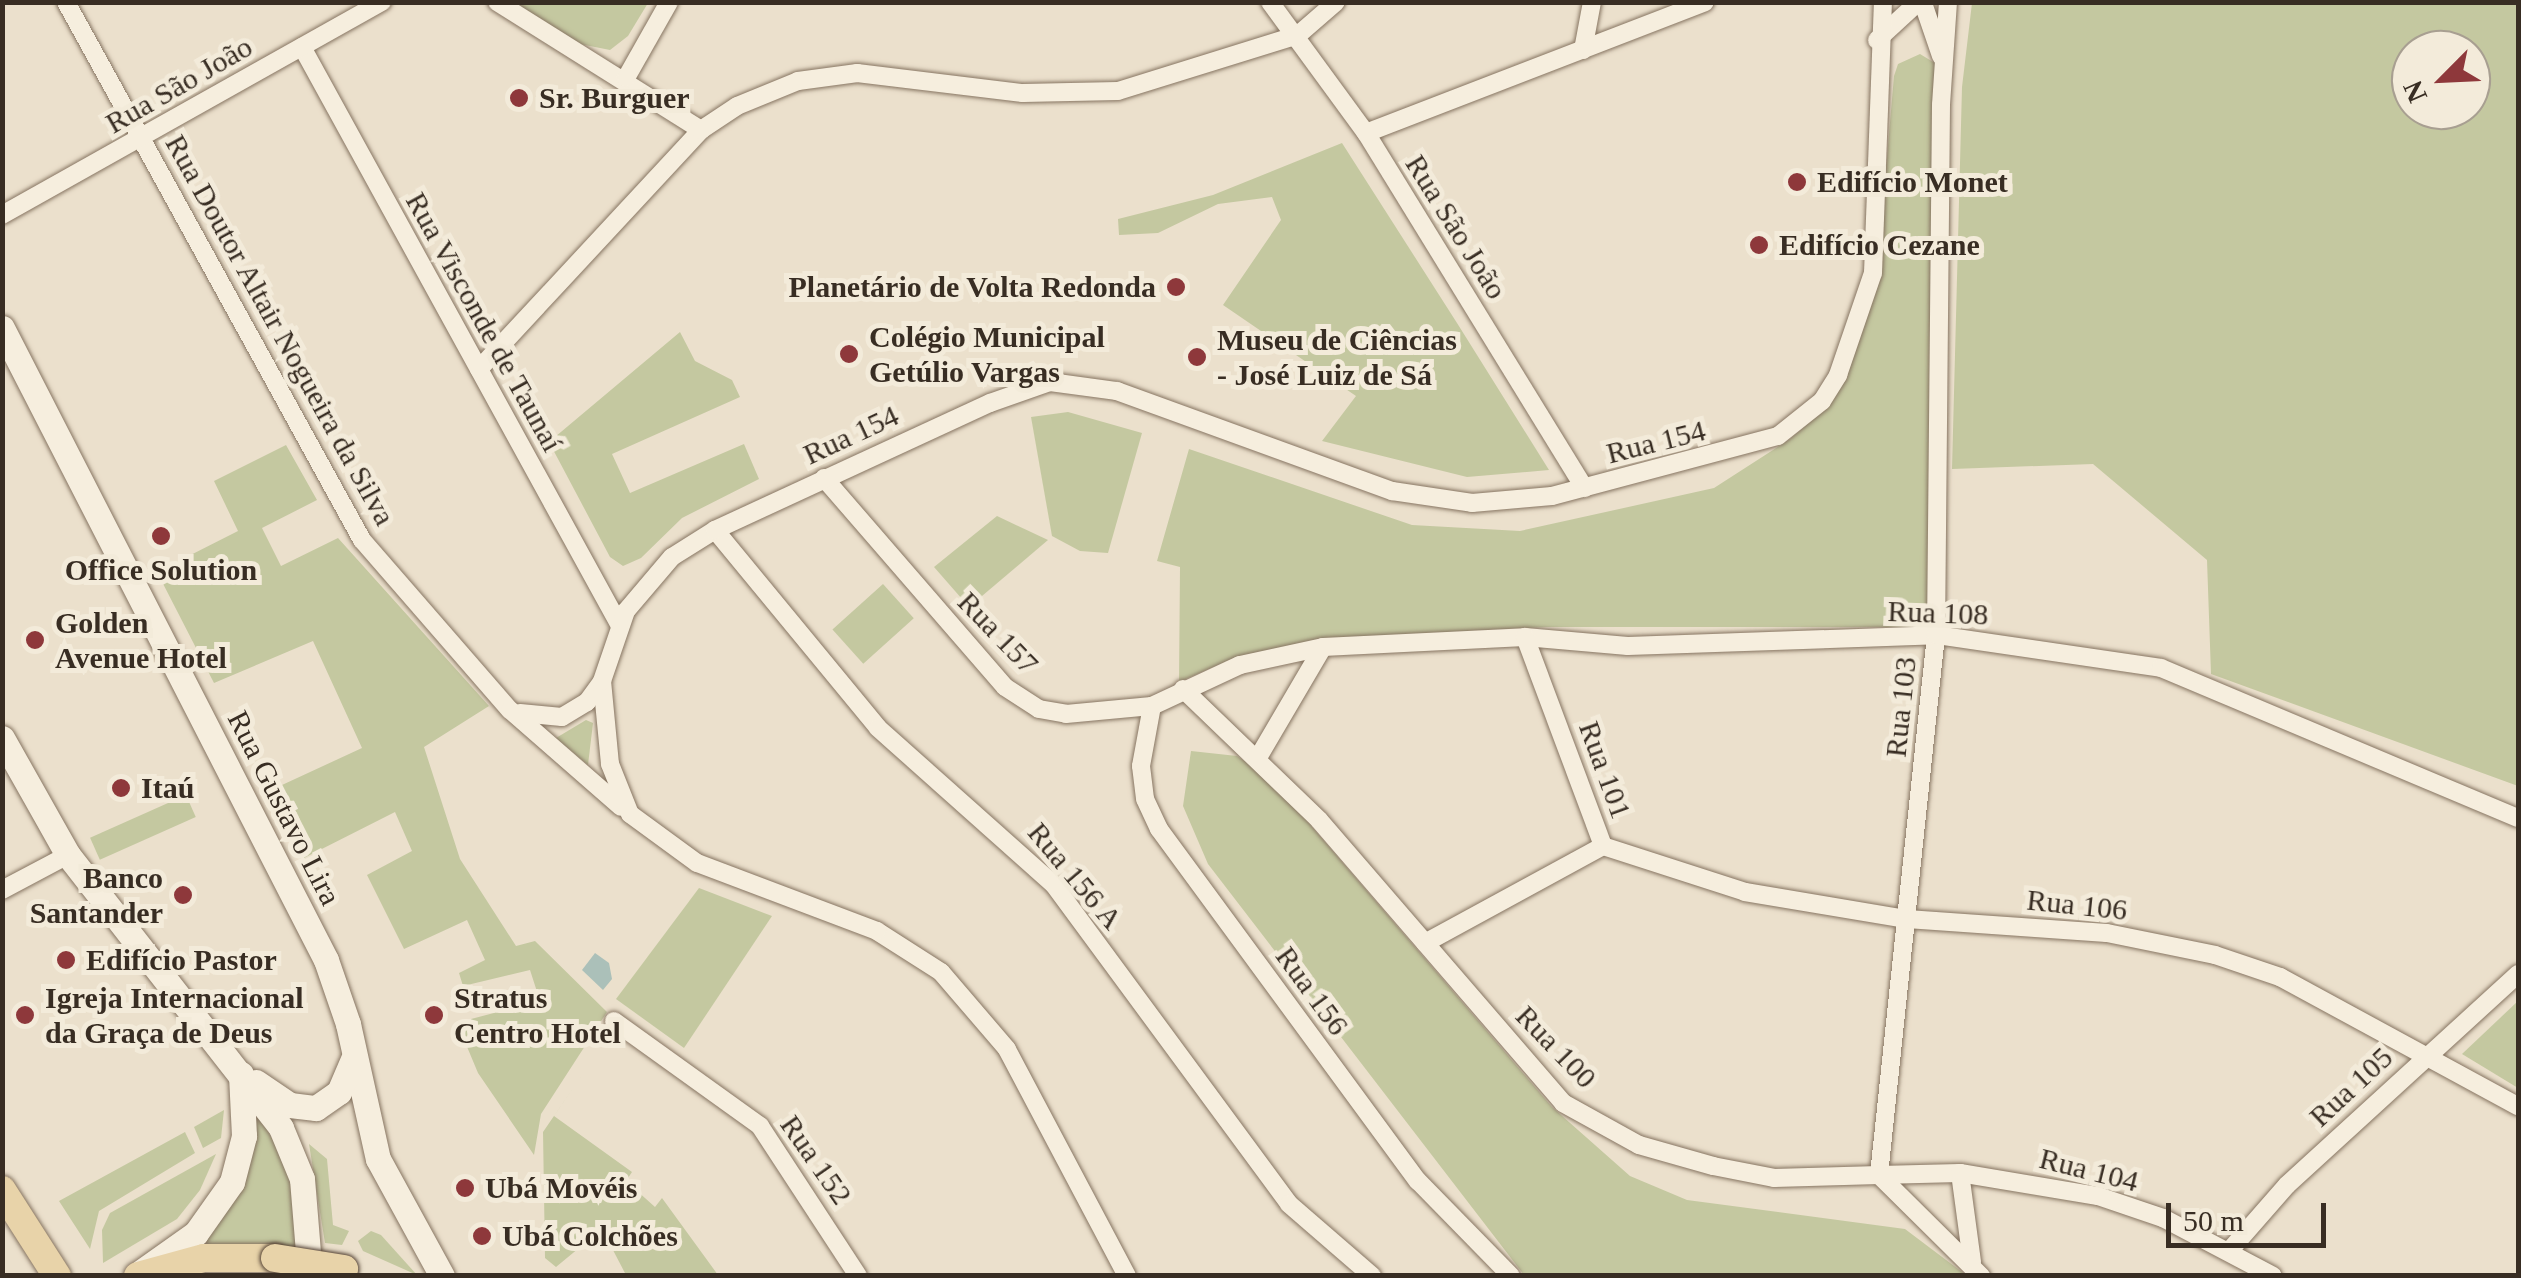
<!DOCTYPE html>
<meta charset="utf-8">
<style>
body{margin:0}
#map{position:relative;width:2521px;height:1278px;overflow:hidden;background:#ebe0cc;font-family:Georgia,serif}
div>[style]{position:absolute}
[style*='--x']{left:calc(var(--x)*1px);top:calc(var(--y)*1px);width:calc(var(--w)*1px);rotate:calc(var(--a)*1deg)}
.green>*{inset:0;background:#c4c8a0;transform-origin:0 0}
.water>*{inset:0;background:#abc0b9}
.roads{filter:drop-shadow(0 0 2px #867461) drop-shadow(0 0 2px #867461)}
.minor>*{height:18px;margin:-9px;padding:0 9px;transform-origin:9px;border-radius:9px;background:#f6eede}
.secondary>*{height:25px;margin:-12.5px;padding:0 12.5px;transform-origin:12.5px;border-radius:12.5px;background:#f6eede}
.primary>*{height:28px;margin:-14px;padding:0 14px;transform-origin:14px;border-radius:14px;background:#e8d3a9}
.bridges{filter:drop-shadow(0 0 2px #554335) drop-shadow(0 0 2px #554335)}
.primary-bridge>*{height:28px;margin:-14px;padding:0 14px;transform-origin:14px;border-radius:14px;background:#e8d3a9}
.dots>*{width:28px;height:28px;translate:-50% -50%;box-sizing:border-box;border:5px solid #f3ebda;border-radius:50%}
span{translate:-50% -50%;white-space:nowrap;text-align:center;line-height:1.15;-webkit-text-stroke:10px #f3ebda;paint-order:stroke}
.street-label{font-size:30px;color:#382d23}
.poi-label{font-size:30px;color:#382d23;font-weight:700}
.left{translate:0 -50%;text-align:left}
.right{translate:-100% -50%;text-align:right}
.frame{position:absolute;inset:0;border:5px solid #382d23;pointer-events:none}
.north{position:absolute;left:2391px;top:30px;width:100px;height:100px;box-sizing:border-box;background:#f3ebda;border:2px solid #a89f91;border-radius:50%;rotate:246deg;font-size:28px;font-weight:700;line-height:40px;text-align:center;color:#382d23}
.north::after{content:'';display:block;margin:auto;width:35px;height:45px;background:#8e383b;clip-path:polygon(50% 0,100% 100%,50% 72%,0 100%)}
.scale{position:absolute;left:2166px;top:1203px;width:160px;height:45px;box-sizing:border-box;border:5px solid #382d23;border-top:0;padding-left:12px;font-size:30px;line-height:35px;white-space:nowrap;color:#382d23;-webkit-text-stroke:8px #f3ebda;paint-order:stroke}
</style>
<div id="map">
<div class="green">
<div style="clip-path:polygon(513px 3px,648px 3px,628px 36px,610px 50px,580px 44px)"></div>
<div style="clip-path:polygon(evenodd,1972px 3px,2518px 3px,2518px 786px,2211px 674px,2207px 560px,2093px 464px,1952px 469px,1962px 87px,1972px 3px,2411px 50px,2471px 50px,2471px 110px,2411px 110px,2411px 50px)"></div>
<div style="clip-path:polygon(1920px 54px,1938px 65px,1929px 627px,1547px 627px,1335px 638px,1236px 657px,1179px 682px,1180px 567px,1157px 561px,1189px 449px,1412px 525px,1520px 531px,1714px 488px,1790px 439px,1811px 421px,1877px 274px,1894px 76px,1898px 64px)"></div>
<div style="clip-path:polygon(1342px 143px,1457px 323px,1549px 470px,1467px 477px,1322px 441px,1356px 396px,1223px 305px,1281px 220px,1272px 197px,1218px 204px,1158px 233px,1119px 235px,1118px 219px,1213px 195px)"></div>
<div style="clip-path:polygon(680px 332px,695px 361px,732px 380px,740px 397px,612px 454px,630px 493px,744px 444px,759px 479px,682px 518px,641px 558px,623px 566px,610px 557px,549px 442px)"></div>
<div style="clip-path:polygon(1068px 412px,1142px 433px,1108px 553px,1080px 551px,1052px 536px,1031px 417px)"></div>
<div style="clip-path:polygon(286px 445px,317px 500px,262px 528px,281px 566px,338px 538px,489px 706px,424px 747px,460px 859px,516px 946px,535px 941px,607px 1012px,541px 1114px,534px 1155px,478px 1073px,460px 1030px,473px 1026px,471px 1019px,540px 1001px,530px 970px,463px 986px,459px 973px,485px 960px,467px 920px,404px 949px,367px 875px,412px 851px,395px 812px,304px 858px,269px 791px,362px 748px,313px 641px,214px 683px,157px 572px,238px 531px,214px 481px)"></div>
<div style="clip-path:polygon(997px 516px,1048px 540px,969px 607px,934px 567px)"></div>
<div style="left:883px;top:584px;width:46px;height:68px;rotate:48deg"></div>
<div style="clip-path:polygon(586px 720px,593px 723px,588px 765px,556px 738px)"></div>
<div style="clip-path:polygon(1191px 751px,1237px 756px,1271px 779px,1552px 1107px,1630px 1176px,1687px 1200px,1905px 1229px,1966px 1275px,1524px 1275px,1208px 864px,1183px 806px)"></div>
<div style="left:186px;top:795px;width:24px;height:105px;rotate:66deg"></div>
<div style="clip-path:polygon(699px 888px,772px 916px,684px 1048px,616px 999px)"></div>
<div style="clip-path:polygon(2518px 1001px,2518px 1088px,2462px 1054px)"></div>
<div style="clip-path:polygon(608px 1037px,554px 1116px,632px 1172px,626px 1181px,655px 1207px,662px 1198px,718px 1275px,626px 1275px,602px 1229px,556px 1267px,545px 1258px,543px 1132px)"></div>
<div style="clip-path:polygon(224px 1110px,221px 1138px,203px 1148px,194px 1127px)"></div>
<div style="clip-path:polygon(256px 1110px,289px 1169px,300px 1255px,192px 1252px,241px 1186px)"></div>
<div style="clip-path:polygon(185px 1132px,195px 1153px,99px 1211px,90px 1249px,59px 1201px)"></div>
<div style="clip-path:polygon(309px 1144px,327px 1159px,333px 1225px,349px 1231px,342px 1245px,325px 1243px)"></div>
<div style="clip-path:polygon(216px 1154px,200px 1190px,177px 1219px,103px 1263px,102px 1230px,110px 1213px)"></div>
<div style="clip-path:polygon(371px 1231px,381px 1235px,417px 1275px,363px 1251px,358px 1241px)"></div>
</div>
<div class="water">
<div style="clip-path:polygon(595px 953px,609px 963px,612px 979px,603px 990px,582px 970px)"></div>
</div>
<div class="roads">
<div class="minor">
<div style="--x:66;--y:2;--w:614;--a:61.18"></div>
<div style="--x:362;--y:540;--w:225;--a:49"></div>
<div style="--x:510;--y:710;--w:147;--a:41.1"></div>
<div style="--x:497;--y:2;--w:241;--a:32.1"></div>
<div style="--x:1270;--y:2;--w:162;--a:53.8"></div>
<div style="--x:1366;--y:133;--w:417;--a:58.4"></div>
<div style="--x:1948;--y:2;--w:103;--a:93.9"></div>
<div style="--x:1941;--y:105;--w:530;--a:90.54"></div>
<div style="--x:1936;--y:635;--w:543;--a:96.03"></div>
<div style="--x:1879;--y:1175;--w:81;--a:-1.4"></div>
<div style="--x:1960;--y:1173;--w:140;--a:9.5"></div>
<div style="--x:2098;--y:1196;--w:69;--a:18.7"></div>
<div style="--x:2163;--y:1218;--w:124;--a:27.8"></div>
<div style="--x:1924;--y:6;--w:53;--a:71.2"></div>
<div style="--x:1877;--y:40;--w:52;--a:-42.6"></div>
<div style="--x:302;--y:47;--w:658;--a:61.22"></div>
<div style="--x:1583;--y:50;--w:49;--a:-79.4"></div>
<div style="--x:626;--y:78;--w:87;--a:-60.5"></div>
<div style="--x:1366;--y:133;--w:363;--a:-21.1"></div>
<div style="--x:2;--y:215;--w:436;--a:-29.3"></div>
<div style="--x:479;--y:369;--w:326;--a:-47.1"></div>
<div style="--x:701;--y:130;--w:43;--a:-33.7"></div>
<div style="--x:737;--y:106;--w:66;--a:-22.3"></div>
<div style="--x:798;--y:81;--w:60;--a:-7.7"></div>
<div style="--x:857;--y:73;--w:167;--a:6.9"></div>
<div style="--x:1023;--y:93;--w:95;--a:-1.2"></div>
<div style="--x:1118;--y:91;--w:189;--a:-17.3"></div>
<div style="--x:1298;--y:35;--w:50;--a:-41"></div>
<div style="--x:824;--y:478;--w:276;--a:49.1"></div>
<div style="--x:1005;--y:687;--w:40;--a:32.9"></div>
<div style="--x:1039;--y:709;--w:27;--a:10"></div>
<div style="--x:1066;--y:714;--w:86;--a:-5.3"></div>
<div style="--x:1152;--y:706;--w:97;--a:-25"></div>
<div style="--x:1240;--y:665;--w:85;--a:-12.2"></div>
<div style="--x:1323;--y:647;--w:202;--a:-2.8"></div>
<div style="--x:1525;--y:637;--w:103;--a:5"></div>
<div style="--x:1628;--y:646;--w:308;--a:-2"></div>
<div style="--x:1936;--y:635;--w:227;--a:8.3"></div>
<div style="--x:2161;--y:668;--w:387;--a:22.8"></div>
<div style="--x:715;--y:530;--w:256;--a:50.5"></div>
<div style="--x:878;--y:728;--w:236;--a:41.7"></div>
<div style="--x:1054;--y:885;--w:396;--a:53.6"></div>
<div style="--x:1289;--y:1204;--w:110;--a:40.9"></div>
<div style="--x:1525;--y:637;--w:223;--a:69.5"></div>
<div style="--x:1183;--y:689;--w:189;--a:43.9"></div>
<div style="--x:1319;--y:820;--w:374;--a:49.2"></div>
<div style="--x:1563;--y:1103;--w:87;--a:28.9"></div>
<div style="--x:1639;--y:1145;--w:77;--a:15.8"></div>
<div style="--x:1713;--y:1166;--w:62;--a:11.1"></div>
<div style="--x:1774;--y:1178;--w:105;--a:-1.6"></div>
<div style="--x:1879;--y:1175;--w:144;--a:44.7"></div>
<div style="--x:1152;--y:706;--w:61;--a:100.4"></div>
<div style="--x:1141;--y:766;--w:33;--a:83"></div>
<div style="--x:1145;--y:799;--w:33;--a:65"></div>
<div style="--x:1159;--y:829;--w:437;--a:53.7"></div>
<div style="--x:1418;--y:1181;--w:133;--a:45.6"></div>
<div style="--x:520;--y:713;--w:42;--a:5.4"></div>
<div style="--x:562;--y:717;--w:29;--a:-31"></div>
<div style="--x:587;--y:702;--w:26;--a:-54"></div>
<div style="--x:1259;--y:756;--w:126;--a:-59.6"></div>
<div style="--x:1603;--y:846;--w:149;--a:17.9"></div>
<div style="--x:1745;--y:892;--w:164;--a:9.5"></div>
<div style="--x:1907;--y:919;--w:200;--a:4"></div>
<div style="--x:2107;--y:933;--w:110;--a:11.5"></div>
<div style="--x:2215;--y:955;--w:69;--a:18.7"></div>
<div style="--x:2280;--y:977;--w:271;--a:28.5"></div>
<div style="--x:2;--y:890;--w:75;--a:-27.9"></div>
<div style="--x:1425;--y:943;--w:203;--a:-28.6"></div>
<div style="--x:614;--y:1021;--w:180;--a:35.7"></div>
<div style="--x:760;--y:1126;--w:179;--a:56.8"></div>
<div style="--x:1960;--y:1173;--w:90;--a:82.3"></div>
<div style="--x:2231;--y:1249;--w:85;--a:-48.8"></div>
<div style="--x:2287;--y:1185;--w:313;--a:-42.4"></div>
<div style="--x:1127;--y:1276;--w:257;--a:-117.9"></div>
<div style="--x:1007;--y:1049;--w:101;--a:-130.6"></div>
<div style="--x:941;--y:972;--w:76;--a:-147.4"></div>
<div style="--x:877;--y:931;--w:192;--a:-159.3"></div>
<div style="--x:697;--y:863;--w:83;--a:-143.8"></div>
<div style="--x:630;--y:814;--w:54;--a:-111.8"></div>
<div style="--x:610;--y:764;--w:83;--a:-95.5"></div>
<div style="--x:602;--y:681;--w:74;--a:-71.1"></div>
<div style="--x:626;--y:611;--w:71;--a:-49.6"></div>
<div style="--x:672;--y:557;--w:51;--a:-32.1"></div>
<div style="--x:715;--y:530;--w:303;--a:-24.8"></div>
<div style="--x:990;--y:403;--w:64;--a:-19.3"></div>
<div style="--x:1050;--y:382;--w:68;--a:7.7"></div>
<div style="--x:1117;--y:391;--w:293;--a:20"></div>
<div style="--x:1392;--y:491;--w:81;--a:8.5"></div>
<div style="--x:1472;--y:503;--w:80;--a:-5"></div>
<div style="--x:1552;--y:496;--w:234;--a:-14.9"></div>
<div style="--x:1778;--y:436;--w:56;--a:-38.5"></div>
<div style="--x:1822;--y:401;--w:31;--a:-58"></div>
<div style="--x:1838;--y:375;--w:108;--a:-71.1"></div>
<div style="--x:1873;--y:273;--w:271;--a:-87.9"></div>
</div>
<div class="secondary">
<div style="--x:2;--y:328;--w:710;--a:62.86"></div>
<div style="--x:326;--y:960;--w:68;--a:71"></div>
<div style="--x:348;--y:1024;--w:138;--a:77.5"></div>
<div style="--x:378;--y:1159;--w:133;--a:61.3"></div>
<div style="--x:2;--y:738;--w:134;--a:60.6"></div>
<div style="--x:68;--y:855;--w:346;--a:52"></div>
<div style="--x:281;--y:1128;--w:55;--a:67.6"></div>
<div style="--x:302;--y:1179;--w:97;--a:85.3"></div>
<div style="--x:256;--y:1082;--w:41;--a:34.1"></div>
<div style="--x:290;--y:1105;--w:26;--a:7"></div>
<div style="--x:316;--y:1108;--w:28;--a:-35"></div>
<div style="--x:339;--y:1092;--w:38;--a:-67"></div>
<div style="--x:141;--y:1272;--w:67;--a:-35.3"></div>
<div style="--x:196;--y:1233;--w:62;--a:-54.8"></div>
<div style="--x:232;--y:1182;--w:48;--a:-75.4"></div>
<div style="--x:244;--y:1136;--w:62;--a:-92.8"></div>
</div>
<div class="primary">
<div style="--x:2;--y:1190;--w:102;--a:57.4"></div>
<div style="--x:138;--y:1276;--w:68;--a:-15.3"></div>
<div style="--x:204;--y:1258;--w:71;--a:0"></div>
</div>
</div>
<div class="bridges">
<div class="primary-bridge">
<div style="--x:275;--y:1258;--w:70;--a:9.1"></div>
</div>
</div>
<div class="dots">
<div style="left:519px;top:98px;background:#8e383b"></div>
<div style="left:1797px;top:182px;background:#8e383b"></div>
<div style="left:1759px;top:245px;background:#8e383b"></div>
<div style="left:1176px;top:287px;background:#8e383b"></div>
<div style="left:849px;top:354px;background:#8e383b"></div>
<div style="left:1197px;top:357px;background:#8e383b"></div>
<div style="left:161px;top:536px;background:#8e383b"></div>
<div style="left:35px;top:640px;background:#8e383b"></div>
<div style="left:121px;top:788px;background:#8e383b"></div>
<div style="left:183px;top:895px;background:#8e383b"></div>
<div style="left:66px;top:960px;background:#8e383b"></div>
<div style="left:25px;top:1015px;background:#8e383b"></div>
<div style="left:434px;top:1015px;background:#8e383b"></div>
<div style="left:465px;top:1188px;background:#8e383b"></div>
<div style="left:482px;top:1236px;background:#8e383b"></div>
</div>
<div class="street-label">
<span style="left:179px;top:85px;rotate:-30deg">Rua São João</span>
<span style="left:1456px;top:227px;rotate:58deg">Rua São João</span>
<span style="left:484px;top:322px;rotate:61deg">Rua Visconde de Taunaí</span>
<span style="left:280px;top:330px;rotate:61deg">Rua Doutor Altair Nogueira da Silva</span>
<span style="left:851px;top:435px;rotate:-25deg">Rua 154</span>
<span style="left:1656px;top:442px;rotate:-14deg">Rua 154</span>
<span style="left:1938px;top:613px;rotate:2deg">Rua 108</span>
<span style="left:998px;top:633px;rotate:46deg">Rua 157</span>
<span style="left:1901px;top:707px;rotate:-84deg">Rua 103</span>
<span style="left:1605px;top:770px;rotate:70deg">Rua 101</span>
<span style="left:284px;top:808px;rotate:63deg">Rua Gustavo Lira</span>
<span style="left:1075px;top:876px;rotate:50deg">Rua 156 A</span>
<span style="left:2077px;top:905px;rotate:6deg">Rua 106</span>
<span style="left:1312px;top:991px;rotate:54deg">Rua 156</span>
<span style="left:1556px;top:1047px;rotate:46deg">Rua 100</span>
<span style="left:2351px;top:1087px;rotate:-43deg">Rua 105</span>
<span style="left:816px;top:1160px;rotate:55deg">Rua 152</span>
<span style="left:2089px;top:1170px;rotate:14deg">Rua 104</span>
</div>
<div class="poi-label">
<span class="left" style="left:539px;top:98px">Sr. Burguer</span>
<span class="left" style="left:1817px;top:182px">Edifício Monet</span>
<span class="left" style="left:1779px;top:245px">Edifício Cezane</span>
<span class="right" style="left:1156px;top:287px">Planetário de Volta Redonda</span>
<span class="left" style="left:869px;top:354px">Colégio Municipal<br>Getúlio Vargas</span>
<span class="left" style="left:1217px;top:357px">Museu de Ciências<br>- José Luiz de Sá</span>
<span style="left:161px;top:570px">Office Solution</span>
<span class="left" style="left:55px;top:640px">Golden<br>Avenue Hotel</span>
<span class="left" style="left:141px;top:788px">Itaú</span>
<span class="right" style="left:163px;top:895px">Banco<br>Santander</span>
<span class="left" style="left:86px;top:960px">Edifício Pastor</span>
<span class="left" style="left:45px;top:1015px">Igreja Internacional<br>da Graça de Deus</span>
<span class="left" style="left:454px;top:1015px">Stratus<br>Centro Hotel</span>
<span class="left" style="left:485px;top:1188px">Ubá Movéis</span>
<span class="left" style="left:502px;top:1236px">Ubá Colchões</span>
</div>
<div class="frame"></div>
<div class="north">N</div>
<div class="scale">50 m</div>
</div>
